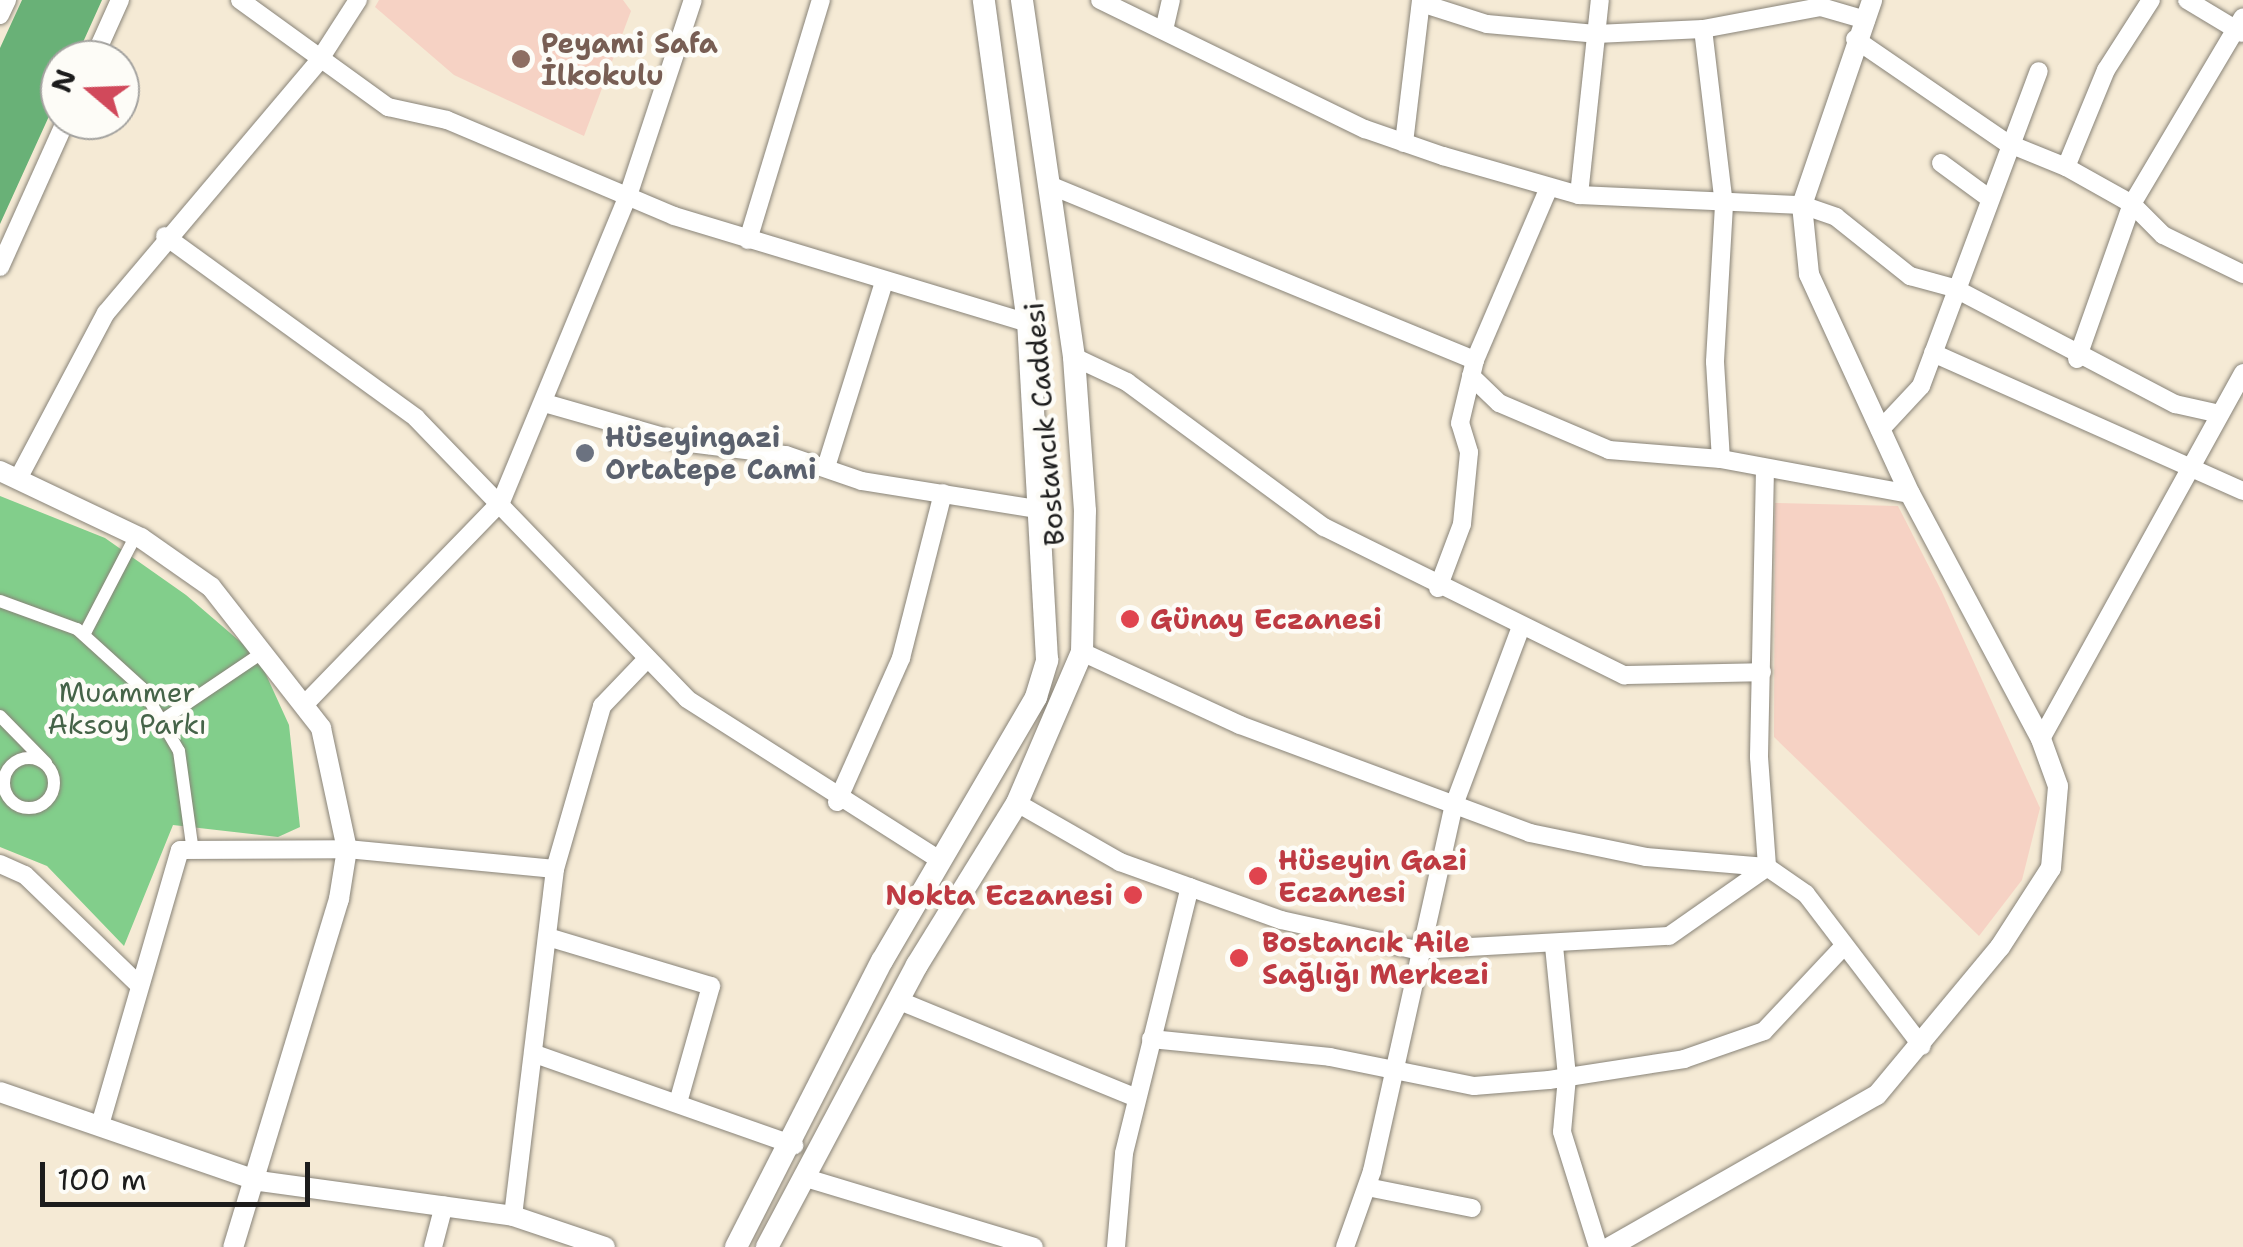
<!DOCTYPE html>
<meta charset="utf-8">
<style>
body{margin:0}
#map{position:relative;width:2243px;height:1247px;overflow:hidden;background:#f5ead5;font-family:"Shantell Sans",sans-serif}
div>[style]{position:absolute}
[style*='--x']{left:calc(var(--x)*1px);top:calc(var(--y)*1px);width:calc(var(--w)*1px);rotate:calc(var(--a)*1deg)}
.built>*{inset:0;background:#f6d2c4}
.green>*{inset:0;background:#82ce8b}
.forest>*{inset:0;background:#69b177}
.roads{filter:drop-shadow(0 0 2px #888378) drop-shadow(0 0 2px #888378)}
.pedestrian>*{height:12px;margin:-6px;padding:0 6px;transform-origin:6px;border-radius:6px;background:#fff}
.pedestrian>.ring{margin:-6px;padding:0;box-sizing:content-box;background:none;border:12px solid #fff;border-radius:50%}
.minor>*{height:18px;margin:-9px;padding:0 9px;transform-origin:9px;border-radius:9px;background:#fff}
.tertiary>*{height:20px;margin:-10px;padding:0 10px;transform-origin:10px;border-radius:10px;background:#fff}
.secondary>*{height:22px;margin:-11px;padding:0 11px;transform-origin:11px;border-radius:11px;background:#fff}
.dots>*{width:28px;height:28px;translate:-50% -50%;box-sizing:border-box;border:5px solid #fdfcf7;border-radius:50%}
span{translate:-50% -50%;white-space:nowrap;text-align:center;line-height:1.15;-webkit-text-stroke:9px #fdfcf7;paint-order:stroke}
.education-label{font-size:28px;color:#785e54;font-weight:700}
.left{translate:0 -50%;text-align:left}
.street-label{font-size:28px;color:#1c1c1c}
.worship-label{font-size:28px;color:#5b616d;font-weight:700}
.health-label{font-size:28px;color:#be3a42;font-weight:700}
.right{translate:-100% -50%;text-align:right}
.park-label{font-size:28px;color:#456348}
.north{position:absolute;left:40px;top:40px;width:100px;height:100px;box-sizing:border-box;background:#fdfcf7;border:2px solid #a3a29f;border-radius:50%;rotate:289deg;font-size:28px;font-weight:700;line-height:40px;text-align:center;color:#1c1c1c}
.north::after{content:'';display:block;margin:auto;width:35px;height:45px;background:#d1495b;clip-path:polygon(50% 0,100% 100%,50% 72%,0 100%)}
.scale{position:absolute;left:40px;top:1162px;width:270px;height:45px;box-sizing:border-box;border:5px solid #1c1c1c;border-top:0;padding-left:12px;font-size:30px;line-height:35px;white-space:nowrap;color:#1c1c1c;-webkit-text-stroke:8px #fdfcf7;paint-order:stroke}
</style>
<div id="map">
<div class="built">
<div style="clip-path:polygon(379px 0,623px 0,631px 11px,584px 136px,454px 75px,375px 7px)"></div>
<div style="clip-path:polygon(1775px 503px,1898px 506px,1942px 592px,2040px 808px,2022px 880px,1979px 936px,1774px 737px)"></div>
</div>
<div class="green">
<div style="clip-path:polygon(0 496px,105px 538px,186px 595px,258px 657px,289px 725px,300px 827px,278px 837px,173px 825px,124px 946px,47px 866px,0 847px)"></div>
</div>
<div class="forest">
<div style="clip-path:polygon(22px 0,102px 0,75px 60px,60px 60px,60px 92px,0 224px,0 48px)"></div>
</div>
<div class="roads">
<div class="pedestrian">
<div style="--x:0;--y:601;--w:82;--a:20"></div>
<div style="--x:77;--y:629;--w:88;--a:42.2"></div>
<div style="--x:142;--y:688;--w:73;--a:59.6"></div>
<div style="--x:179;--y:751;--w:95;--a:82.1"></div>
<div style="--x:84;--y:635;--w:113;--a:-62.5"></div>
<div style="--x:0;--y:716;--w:66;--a:45.6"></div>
<div style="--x:164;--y:719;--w:122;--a:-34"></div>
<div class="ring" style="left:4px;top:758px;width:38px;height:38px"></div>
</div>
<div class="minor">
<div style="--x:240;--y:0;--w:183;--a:35.9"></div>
<div style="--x:388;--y:107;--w:60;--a:12.4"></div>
<div style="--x:447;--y:120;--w:246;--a:22.9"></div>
<div style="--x:674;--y:216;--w:370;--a:16.8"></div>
<div style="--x:1100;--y:0;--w:295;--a:26"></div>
<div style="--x:1365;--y:129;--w:83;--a:19.1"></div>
<div style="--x:1443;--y:156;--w:141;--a:16"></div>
<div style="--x:1579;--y:195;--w:223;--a:2.6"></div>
<div style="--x:1802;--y:205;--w:36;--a:19"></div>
<div style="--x:1836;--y:217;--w:95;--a:38.6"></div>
<div style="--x:1910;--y:276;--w:46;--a:15.3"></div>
<div style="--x:1954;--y:288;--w:250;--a:27.7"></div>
<div style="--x:2175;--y:404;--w:46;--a:12.5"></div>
<div style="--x:2187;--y:0;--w:64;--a:31"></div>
<div style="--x:1421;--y:3;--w:69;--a:17.7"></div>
<div style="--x:1487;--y:24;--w:109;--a:5.2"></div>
<div style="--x:1596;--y:34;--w:107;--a:-2.7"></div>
<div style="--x:1703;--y:29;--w:120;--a:-10.6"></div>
<div style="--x:1821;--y:7;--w:47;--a:16.1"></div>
<div style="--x:0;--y:15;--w:17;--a:-65"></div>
<div style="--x:1703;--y:29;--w:177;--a:83.2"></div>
<div style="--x:1724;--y:205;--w:157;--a:93.3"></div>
<div style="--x:1715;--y:362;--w:97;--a:86.5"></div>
<div style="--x:1164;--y:30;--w:31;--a:-77"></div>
<div style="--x:1855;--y:39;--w:184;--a:34.4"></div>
<div style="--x:2007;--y:143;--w:64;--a:22.1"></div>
<div style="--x:2066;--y:167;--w:76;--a:29.3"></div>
<div style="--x:2132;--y:204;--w:44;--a:45"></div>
<div style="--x:2163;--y:235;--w:89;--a:26"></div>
<div style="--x:93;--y:60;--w:66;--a:-65.8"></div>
<div style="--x:1404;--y:143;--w:144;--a:-83.2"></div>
<div style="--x:1941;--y:163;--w:61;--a:36.3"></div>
<div style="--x:2066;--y:167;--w:105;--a:-67.6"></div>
<div style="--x:2106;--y:70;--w:83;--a:-57.3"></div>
<div style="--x:1047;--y:184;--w:463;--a:22.4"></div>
<div style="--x:1579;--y:195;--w:196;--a:-83.9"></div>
<div style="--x:165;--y:236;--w:310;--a:35.9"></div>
<div style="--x:416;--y:418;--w:390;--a:46"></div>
<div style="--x:687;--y:699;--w:301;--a:32.5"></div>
<div style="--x:748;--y:240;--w:251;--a:-73.1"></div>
<div style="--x:0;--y:267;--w:161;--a:-65.8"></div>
<div style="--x:1933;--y:353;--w:339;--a:24"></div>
<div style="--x:1074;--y:357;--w:59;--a:25.3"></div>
<div style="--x:1127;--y:382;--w:245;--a:36.4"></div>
<div style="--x:1324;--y:527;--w:335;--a:26.3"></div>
<div style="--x:1624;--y:675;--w:138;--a:-1.2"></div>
<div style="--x:2077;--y:359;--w:164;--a:-70.5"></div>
<div style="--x:2132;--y:204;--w:217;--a:-59.3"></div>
<div style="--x:1471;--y:376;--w:39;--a:44"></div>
<div style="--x:1499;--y:403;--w:120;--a:23.1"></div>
<div style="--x:1609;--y:450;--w:112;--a:4.6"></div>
<div style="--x:1721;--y:459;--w:192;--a:10.5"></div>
<div style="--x:548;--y:404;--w:138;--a:15.9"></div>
<div style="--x:681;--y:442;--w:106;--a:7.1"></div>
<div style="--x:786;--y:455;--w:80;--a:18.9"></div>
<div style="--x:862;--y:481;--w:183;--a:9.1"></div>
<div style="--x:1880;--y:430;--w:60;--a:-47"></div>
<div style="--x:1921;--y:386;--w:336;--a:-69.5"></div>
<div style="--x:826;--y:467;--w:191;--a:-72.6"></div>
<div style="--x:1765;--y:469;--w:288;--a:91.2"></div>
<div style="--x:1759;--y:757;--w:110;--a:85.8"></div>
<div style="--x:19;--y:477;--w:186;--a:-62.1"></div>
<div style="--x:106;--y:313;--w:329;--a:-49.8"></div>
<div style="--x:318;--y:62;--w:74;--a:-57.2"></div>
<div style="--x:1438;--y:588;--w:68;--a:-69.4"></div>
<div style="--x:1462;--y:524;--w:72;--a:-84.4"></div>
<div style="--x:1469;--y:452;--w:30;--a:-107"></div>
<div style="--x:1460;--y:423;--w:65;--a:-76.6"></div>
<div style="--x:1475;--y:360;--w:188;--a:-66.8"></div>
<div style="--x:1082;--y:652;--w:174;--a:24.8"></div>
<div style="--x:1240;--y:725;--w:309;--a:20.4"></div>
<div style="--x:1530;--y:833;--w:118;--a:11.7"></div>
<div style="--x:1646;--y:857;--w:121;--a:4.7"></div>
<div style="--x:1767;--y:867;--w:47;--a:34.7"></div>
<div style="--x:1806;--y:894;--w:191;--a:52.7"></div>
<div style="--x:305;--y:704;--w:281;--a:-45.9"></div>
<div style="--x:501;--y:502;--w:331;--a:-67.5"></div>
<div style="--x:628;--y:196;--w:206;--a:-71.7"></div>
<div style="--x:2041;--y:739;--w:418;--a:-61.1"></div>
<div style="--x:837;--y:802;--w:158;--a:-66"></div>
<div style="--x:901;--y:658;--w:170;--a:-75.7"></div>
<div style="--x:1017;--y:803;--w:119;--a:29.8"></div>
<div style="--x:1120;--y:862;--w:171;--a:19.8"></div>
<div style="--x:1281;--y:920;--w:138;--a:12.5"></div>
<div style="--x:1416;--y:950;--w:253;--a:-3.2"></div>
<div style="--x:1669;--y:936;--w:118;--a:-35"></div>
<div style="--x:0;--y:864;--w:27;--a:24"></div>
<div style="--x:25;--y:875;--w:157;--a:44"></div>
<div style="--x:555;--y:869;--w:170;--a:-73.9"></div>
<div style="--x:602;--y:706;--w:65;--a:-46.2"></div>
<div style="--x:551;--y:938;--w:167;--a:16.7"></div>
<div style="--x:711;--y:986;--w:122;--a:105.8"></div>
<div style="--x:1554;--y:946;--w:132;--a:84.3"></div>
<div style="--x:1567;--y:1077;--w:55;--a:95.2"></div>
<div style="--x:1562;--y:1132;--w:121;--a:72.6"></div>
<div style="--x:900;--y:1001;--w:255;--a:22.3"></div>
<div style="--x:1151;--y:1039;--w:180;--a:5.7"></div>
<div style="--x:1330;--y:1057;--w:147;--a:11.4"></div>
<div style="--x:1474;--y:1086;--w:75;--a:-4.6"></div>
<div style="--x:1549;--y:1080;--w:137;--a:-8.8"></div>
<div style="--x:1684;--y:1059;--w:85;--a:-19.3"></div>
<div style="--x:1764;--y:1031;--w:114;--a:-46.8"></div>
<div style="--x:535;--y:1054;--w:275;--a:19.4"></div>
<div style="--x:100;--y:1125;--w:286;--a:-73.8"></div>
<div style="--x:180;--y:850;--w:167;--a:-0.3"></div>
<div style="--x:347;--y:849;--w:209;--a:5.5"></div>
<div style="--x:555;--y:869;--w:350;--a:96.9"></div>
<div style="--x:806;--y:1178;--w:238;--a:16.8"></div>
<div style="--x:1367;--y:1187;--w:107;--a:11.3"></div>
<div style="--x:433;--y:1247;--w:43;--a:-75.3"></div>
<div style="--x:1116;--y:1247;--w:94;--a:-85.1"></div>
<div style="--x:1124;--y:1153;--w:274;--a:-76.1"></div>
<div style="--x:1345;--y:1247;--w:81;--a:-70.4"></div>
<div style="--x:1372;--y:1171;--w:375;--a:-77.4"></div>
<div style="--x:1454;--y:805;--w:190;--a:-69.4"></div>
</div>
<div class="tertiary">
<div style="--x:0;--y:471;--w:156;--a:25.4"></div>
<div style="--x:141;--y:538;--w:85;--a:35"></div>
<div style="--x:211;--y:587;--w:179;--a:52"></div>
<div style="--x:321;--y:728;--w:124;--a:77.9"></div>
<div style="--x:347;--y:849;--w:51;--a:99.1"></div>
<div style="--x:339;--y:899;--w:364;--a:106.9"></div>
<div style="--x:0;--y:1092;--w:274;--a:19"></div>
<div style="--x:259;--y:1181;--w:256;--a:7.8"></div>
<div style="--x:513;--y:1216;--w:97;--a:18.6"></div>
<div style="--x:1610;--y:1247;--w:307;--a:-29.7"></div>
<div style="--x:1877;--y:1095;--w:192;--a:-50.3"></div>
<div style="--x:2000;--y:947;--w:94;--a:-57.2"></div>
<div style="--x:2051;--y:868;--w:82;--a:-85.1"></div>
<div style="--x:2058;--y:786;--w:50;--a:-109.9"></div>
<div style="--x:2041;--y:739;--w:278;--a:-118.1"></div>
<div style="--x:1910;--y:494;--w:242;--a:-114.7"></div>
<div style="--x:1809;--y:274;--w:69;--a:-95.8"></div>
<div style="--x:1802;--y:205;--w:217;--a:-71.1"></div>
</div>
<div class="secondary">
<div style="--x:736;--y:1247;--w:321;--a:-63"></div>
<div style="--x:882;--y:961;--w:306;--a:-59.7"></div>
<div style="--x:1036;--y:697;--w:39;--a:-73"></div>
<div style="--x:1047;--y:660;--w:338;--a:-93.2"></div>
<div style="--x:1028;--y:323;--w:326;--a:-97.8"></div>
<div style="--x:767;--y:1247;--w:319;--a:-62"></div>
<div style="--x:917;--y:965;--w:190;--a:-58.3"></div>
<div style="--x:1017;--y:803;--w:164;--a:-66.7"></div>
<div style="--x:1082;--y:652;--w:141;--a:-88.8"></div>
<div style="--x:1085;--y:511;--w:154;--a:-94.1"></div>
<div style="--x:1074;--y:357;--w:361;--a:-98.3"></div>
</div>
</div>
<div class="dots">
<div style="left:521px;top:59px;background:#8d6e63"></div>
<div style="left:585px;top:453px;background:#6b7280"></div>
<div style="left:1130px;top:619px;background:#e0444e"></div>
<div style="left:1258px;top:876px;background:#e0444e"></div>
<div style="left:1133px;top:895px;background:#e0444e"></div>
<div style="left:1239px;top:958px;background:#e0444e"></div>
</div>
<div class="education-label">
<span class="left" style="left:541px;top:59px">Peyami Safa<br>İlkokulu</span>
</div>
<div class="street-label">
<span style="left:1044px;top:424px;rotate:-95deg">Bostancık Caddesi</span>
</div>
<div class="worship-label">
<span class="left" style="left:605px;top:453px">Hüseyingazi<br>Ortatepe Cami</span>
</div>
<div class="health-label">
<span class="left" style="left:1150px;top:619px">Günay Eczanesi</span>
<span class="left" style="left:1278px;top:876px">Hüseyin Gazi<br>Eczanesi</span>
<span class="right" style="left:1113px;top:895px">Nokta Eczanesi</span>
<span class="left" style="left:1262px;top:958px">Bostancık Aile<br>Sağlığı Merkezi</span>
</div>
<div class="park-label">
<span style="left:127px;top:708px">Muammer<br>Aksoy Parkı</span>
</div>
<div class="north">N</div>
<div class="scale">100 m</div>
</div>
